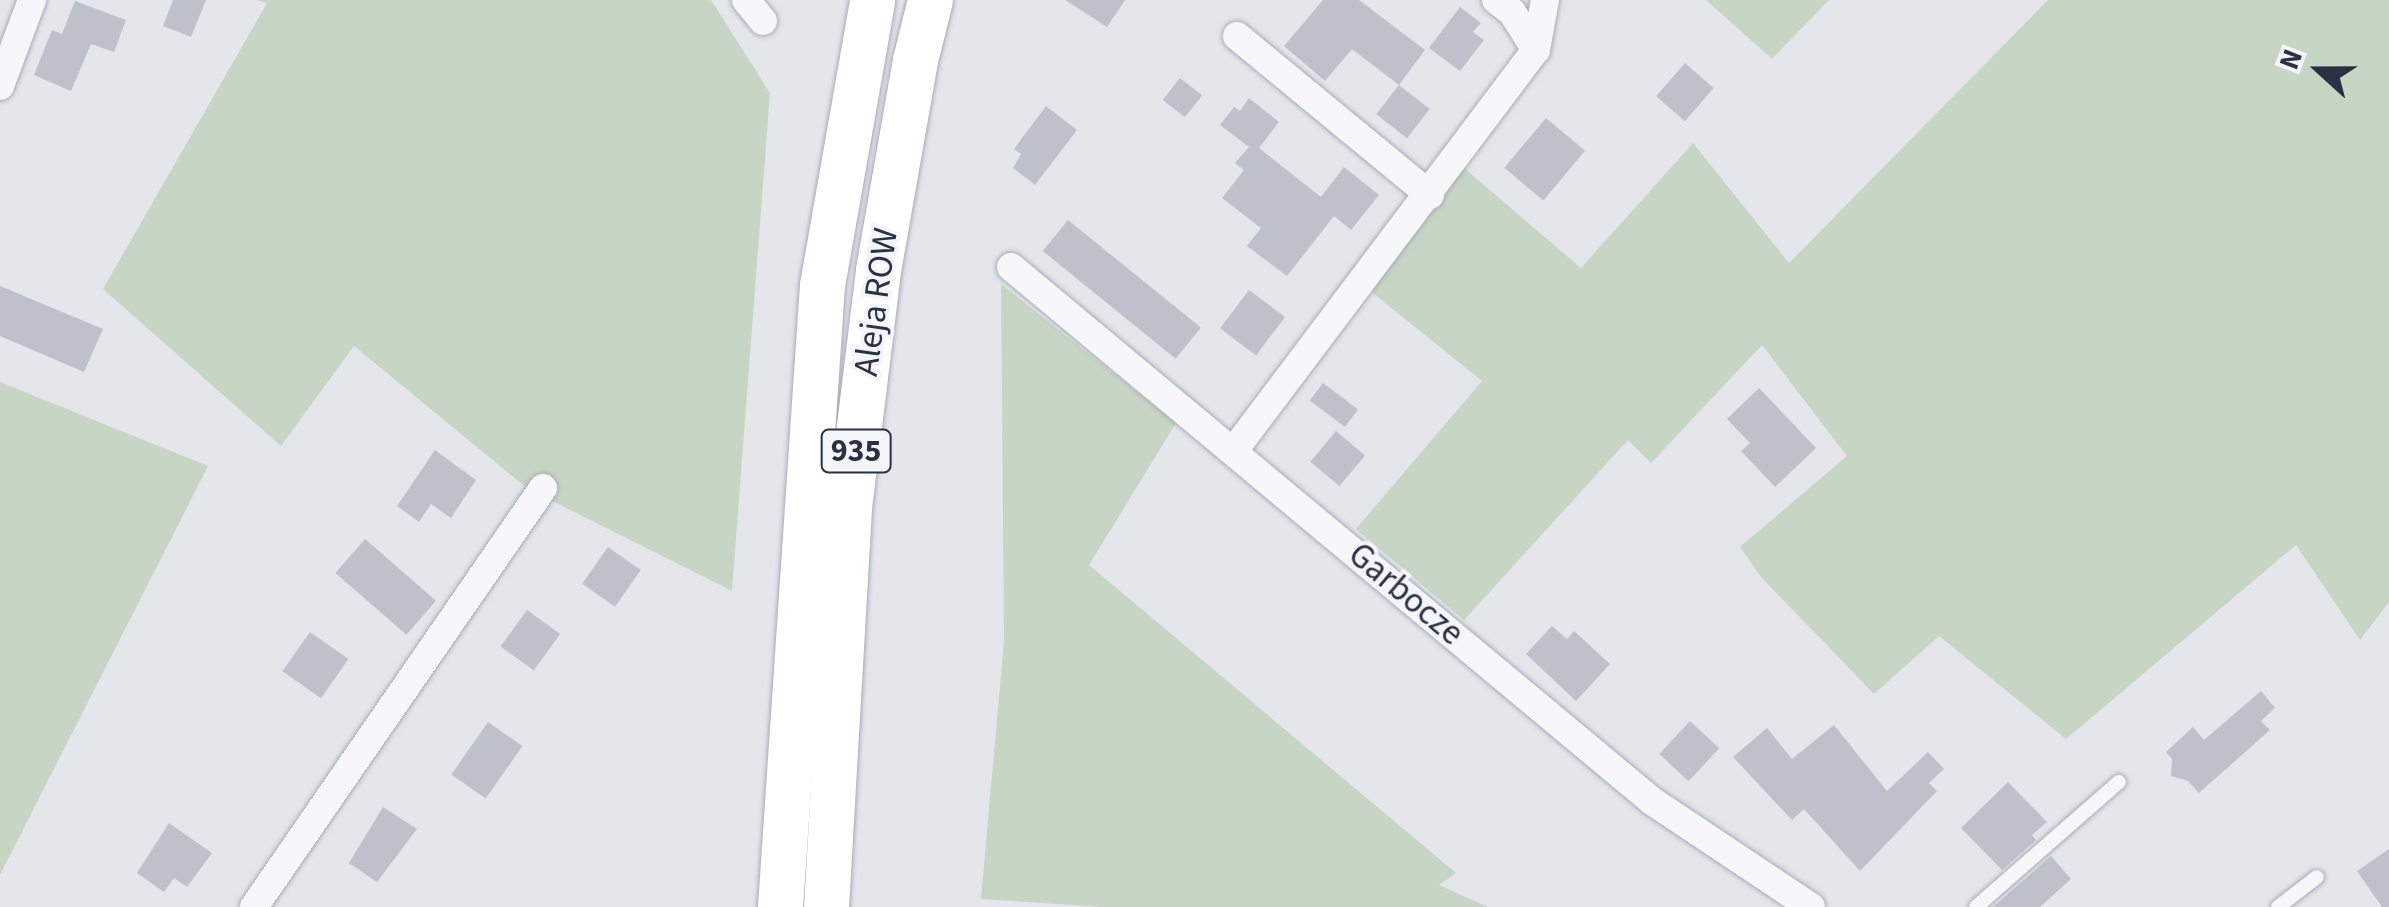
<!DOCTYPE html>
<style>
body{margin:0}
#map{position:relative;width:2389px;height:907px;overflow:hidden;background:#e4e6ec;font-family:"Source Sans 3",sans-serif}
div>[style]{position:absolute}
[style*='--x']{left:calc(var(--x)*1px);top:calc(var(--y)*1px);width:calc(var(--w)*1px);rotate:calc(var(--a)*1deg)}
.green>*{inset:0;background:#c7d5c5}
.building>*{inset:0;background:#bec1cb;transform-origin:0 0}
.roads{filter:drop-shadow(0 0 2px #a9acb6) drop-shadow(0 0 2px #a9acb6)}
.lane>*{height:14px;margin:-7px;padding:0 7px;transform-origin:7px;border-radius:7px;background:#f7f7fa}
.street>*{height:28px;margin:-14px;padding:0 14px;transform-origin:14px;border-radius:14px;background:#f7f7fa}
.primary>*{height:45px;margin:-22.5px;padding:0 22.5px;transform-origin:22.5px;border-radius:22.5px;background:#fff}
span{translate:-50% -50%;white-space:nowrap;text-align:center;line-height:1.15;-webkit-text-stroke:8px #f4f5f9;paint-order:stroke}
.shield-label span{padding:2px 8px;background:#f4f5f9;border:2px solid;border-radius:8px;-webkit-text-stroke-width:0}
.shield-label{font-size:32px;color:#2b3144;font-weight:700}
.street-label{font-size:35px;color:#2b3144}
.north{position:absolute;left:2269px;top:20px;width:100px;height:100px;-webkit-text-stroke:8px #f4f5f9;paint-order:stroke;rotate:291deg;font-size:28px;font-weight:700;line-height:40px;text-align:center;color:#2b3144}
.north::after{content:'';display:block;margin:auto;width:35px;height:45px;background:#2b3144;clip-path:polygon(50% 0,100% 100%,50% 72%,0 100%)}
</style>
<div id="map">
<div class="green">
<div style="clip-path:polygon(256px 0,711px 0,770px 93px,732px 591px,528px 489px,354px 346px,281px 446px,103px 289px,267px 3px)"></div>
<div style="clip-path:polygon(1706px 0,1829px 0,1772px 59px)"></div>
<div style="clip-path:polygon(2048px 0,2389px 0,2389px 602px,2360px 640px,2296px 545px,2066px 739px,1939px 636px,1874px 694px,1762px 578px,1740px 547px,1847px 456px,1762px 345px,1651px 463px,1628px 440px,1464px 620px,1356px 529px,1482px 381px,1369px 290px,1463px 167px,1581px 268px,1693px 143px,1789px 263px)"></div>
<div style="clip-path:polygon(1001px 284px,1176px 423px,1089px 565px,1456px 873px,1439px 885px,1488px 907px,1101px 907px,981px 899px,1004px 641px)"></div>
<div style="clip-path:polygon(0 382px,208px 466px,0 875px)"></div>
</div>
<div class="building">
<div style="clip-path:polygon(173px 0,206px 0,191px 37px,163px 26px)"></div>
<div style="clip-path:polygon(1065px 0,1125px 0,1107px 27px)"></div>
<div style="clip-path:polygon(1323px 0,1359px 0,1425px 50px,1399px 85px,1352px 49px,1325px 81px,1284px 46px)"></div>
<div style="clip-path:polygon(75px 1px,126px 20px,114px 52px,91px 44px,71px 91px,34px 75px,52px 30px,62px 34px)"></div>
<div style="clip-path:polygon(1460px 7px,1481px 23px,1473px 32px,1484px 40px,1460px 71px,1429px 48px)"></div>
<div style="left:1685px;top:63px;width:38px;height:44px;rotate:41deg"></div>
<div style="left:1180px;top:78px;width:28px;height:28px;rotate:38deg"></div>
<div style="left:1399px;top:85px;width:39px;height:37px;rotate:38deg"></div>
<div style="clip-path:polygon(1249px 98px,1279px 122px,1259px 148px,1321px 197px,1344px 167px,1379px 195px,1351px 230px,1334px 216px,1287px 276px,1247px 246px,1261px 228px,1222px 198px,1244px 170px,1235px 163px,1249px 147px,1220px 125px,1234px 107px,1240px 111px)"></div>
<div style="clip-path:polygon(1046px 106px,1077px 130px,1035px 185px,1013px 168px,1021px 154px,1014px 149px)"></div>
<div style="left:1546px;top:118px;width:51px;height:65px;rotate:40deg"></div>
<div style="left:1068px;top:220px;width:171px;height:40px;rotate:39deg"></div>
<div style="clip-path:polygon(0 286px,103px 329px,84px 372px,0 336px)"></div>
<div style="left:1249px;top:290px;width:45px;height:48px;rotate:37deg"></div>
<div style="left:1323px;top:383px;width:44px;height:22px;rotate:37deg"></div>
<div style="clip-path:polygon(1759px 388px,1816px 448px,1775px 487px,1741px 451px,1750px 443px,1727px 419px)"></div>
<div style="left:1336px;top:431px;width:38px;height:40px;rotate:40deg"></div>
<div style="clip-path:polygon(435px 450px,476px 480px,451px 518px,431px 504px,419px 522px,397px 506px)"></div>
<div style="left:365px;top:539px;width:94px;height:45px;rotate:41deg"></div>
<div style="left:608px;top:547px;width:40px;height:45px;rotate:35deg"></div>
<div style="left:527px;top:610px;width:41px;height:45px;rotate:36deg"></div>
<div style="clip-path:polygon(1552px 626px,1567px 639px,1574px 631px,1610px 664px,1576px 701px,1526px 654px)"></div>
<div style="left:310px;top:632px;width:47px;height:48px;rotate:35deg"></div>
<div style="clip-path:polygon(2261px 691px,2275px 708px,2261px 721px,2270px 730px,2199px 793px,2188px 781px,2171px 776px,2172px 759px,2166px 752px,2193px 727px,2204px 740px)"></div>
<div style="left:1690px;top:721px;width:40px;height:45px;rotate:43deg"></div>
<div style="left:488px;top:722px;width:42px;height:64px;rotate:35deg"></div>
<div style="clip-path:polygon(1834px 725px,1887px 791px,1928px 752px,1944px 769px,1929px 783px,1937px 791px,1860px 871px,1804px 809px,1792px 820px,1733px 757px,1767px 728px,1792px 759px)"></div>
<div style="clip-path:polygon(2008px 782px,2047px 822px,2032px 835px,2036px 840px,2002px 870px,1961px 828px)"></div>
<div style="clip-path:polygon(383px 807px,417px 829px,377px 882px,349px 863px)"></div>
<div style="clip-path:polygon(169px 823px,212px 853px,187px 887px,174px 878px,164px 892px,137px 873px)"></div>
<div style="clip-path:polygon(2389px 849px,2389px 907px,2382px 907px,2357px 871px)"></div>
<div style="clip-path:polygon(2051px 856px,2071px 879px,2040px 907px,1993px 907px)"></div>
</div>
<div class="roads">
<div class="lane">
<div style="--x:1976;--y:907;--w:190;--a:-41.2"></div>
<div style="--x:2278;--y:907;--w:49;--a:-37.6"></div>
</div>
<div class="street">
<div style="--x:746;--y:0;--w:27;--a:51"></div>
<div style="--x:1237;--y:36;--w:250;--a:39.5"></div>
<div style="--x:1536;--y:50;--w:51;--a:-79.8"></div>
<div style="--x:0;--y:86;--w:92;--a:-69.6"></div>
<div style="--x:1011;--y:267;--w:834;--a:39.8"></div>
<div style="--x:1652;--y:801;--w:191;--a:33.7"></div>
<div style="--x:1235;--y:449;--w:500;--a:-53"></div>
<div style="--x:1536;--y:50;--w:45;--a:-122.3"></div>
<div style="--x:1512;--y:12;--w:20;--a:-143"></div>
<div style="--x:254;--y:907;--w:509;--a:-55.4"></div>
</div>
<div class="primary">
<div style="--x:780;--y:907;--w:623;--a:-86.14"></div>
<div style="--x:822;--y:285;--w:289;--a:-80"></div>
<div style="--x:826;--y:907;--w:401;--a:-86.7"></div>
<div style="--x:849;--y:507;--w:239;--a:-83"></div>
<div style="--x:878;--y:270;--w:213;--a:-80"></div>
<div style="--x:915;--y:60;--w:62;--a:-76"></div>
</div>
</div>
<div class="shield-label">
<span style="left:856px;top:451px">935</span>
</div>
<div class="street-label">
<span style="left:876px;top:302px;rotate:-82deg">Aleja ROW</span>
<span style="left:1406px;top:594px;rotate:40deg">Garbocze</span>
</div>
<div class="north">N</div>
</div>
